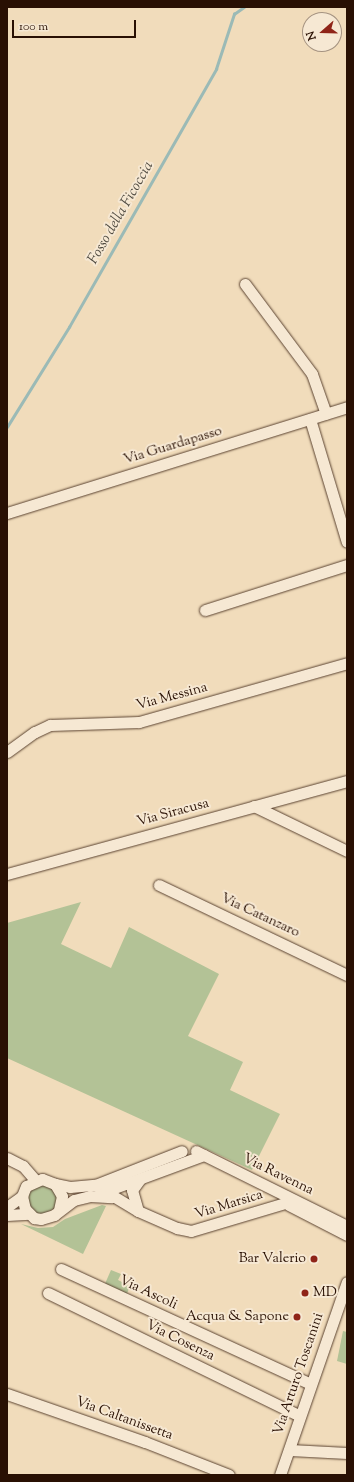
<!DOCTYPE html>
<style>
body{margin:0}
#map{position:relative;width:354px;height:1482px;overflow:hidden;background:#f1dcbb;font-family:"Sorts Mill Goudy",serif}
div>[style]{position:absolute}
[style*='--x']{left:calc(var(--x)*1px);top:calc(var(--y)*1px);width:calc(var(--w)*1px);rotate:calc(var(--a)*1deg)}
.green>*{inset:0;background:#b3c296}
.stream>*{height:2.5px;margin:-1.25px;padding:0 1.25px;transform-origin:1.25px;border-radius:1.25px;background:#9bbab6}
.roads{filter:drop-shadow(0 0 1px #5b4331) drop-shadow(0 0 1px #5b4331)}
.minor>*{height:11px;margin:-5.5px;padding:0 5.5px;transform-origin:5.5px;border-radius:5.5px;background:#f6e8d3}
.dots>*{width:11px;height:11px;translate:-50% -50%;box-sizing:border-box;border:2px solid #f6e8d3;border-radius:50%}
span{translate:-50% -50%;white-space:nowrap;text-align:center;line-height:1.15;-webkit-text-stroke:4px #f6e8d3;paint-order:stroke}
.street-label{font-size:14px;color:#291003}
.poi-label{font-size:14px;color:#291003}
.right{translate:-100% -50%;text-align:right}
.left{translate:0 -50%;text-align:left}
.water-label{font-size:15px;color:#514c42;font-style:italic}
.frame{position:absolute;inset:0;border:8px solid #291003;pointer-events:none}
.north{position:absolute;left:302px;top:12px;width:40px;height:40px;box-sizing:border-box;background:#f6e8d3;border:1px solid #a49280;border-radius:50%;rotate:250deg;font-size:11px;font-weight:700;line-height:16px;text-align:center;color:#291003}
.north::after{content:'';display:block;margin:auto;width:14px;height:18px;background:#8f2418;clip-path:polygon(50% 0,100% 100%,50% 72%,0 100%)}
.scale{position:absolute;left:12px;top:20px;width:124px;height:18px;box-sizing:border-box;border:2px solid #291003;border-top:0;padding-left:5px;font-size:12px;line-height:14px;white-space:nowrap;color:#291003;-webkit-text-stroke:3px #f6e8d3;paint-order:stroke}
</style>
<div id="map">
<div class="green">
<div style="clip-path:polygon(81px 902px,61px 944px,111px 968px,129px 927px,219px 974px,188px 1036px,243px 1062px,230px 1090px,280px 1114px,252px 1170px,7px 1058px,7px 923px)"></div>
<div style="clip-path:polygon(47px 1184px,58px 1197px,56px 1208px,41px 1215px,31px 1211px,27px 1192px,32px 1186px)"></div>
<div style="clip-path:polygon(102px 1205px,106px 1206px,83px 1254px,21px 1224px,38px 1228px,53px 1227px,65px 1219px)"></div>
<div style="clip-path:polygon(111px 1270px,121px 1274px,118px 1280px,130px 1286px,126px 1296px,104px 1286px)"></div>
<div style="clip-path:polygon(343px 1331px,347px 1332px,347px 1364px,337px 1361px)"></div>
</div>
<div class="stream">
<div style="--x:7;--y:427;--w:118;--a:-58.2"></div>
<div style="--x:69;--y:327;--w:297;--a:-60.3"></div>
<div style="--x:216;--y:69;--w:58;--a:-71.9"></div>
<div style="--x:234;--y:14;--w:12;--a:-35"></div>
</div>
<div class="roads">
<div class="minor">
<div style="--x:245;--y:284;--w:112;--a:53.3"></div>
<div style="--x:312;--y:374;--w:42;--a:70.7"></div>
<div style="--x:310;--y:419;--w:128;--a:73.3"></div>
<div style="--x:7;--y:513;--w:356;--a:-17.3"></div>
<div style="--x:205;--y:610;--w:149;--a:-17.6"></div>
<div style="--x:7;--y:752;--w:34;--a:-36"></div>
<div style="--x:35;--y:732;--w:17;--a:-25"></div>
<div style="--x:50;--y:725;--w:89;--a:-1.9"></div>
<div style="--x:139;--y:722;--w:216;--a:-15.8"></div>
<div style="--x:254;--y:806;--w:103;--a:25.8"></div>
<div style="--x:7;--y:874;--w:352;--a:-15.3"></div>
<div style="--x:159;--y:885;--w:208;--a:25.6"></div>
<div style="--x:196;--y:1151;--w:169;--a:26.4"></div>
<div style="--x:7;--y:1158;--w:18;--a:27"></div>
<div style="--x:23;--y:1166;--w:18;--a:49"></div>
<div style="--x:55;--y:1184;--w:15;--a:11"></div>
<div style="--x:70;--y:1187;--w:25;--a:-5"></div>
<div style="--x:95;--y:1185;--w:50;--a:31.2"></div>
<div style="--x:138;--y:1211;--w:43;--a:23.6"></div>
<div style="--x:177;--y:1228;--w:14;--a:12"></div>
<div style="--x:191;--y:1231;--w:98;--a:-16.6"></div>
<div style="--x:95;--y:1185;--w:93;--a:-21.3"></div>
<div style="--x:106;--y:1191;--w:104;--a:-20.2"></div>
<div style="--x:289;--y:1205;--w:65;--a:27.3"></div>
<div style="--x:7;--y:1207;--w:19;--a:-36"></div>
<div style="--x:59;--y:1210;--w:14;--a:-78"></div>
<div style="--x:62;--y:1196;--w:14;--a:-120"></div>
<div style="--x:55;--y:1184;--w:14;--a:-159"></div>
<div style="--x:42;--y:1179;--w:17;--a:156"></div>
<div style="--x:26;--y:1186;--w:11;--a:112"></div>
<div style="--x:22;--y:1196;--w:13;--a:77"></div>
<div style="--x:25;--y:1209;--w:13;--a:45"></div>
<div style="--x:34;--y:1218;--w:7;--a:8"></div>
<div style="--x:41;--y:1219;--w:14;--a:-17"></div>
<div style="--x:54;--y:1215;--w:25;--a:-37"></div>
<div style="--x:74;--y:1200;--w:16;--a:-14"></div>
<div style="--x:90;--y:1196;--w:22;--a:3"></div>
<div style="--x:138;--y:1211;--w:22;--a:-106"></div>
<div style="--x:132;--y:1190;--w:14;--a:-54"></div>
<div style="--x:7;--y:1215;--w:22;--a:-3"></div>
<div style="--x:61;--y:1269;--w:275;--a:24.7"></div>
<div style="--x:48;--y:1293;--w:280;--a:26"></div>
<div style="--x:7;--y:1394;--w:146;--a:19.2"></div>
<div style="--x:145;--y:1442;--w:90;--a:21.4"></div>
<div style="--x:290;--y:1450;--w:57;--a:3"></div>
<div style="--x:280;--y:1475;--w:204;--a:-70.9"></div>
</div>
</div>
<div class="dots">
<div style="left:314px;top:1259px;background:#8f2418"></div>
<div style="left:305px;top:1293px;background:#8f2418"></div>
<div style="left:297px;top:1317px;background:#8f2418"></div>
</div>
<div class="street-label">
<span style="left:173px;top:446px;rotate:-17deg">Via Guardapasso</span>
<span style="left:172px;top:697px;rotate:-15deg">Via Messina</span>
<span style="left:173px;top:813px;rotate:-15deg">Via Siracusa</span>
<span style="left:260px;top:916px;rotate:25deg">Via Catanzaro</span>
<span style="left:278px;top:1175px;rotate:26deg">Via Ravenna</span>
<span style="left:229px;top:1205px;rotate:-17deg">Via Marsica</span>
<span style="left:148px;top:1293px;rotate:25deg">Via Ascoli</span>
<span style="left:180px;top:1341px;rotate:26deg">Via Cosenza</span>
<span style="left:299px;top:1374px;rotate:-71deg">Via Arturo Toscanini</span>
<span style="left:124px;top:1419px;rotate:20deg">Via Caltanissetta</span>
</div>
<div class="poi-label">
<span class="right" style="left:306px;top:1259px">Bar Valerio</span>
<span class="left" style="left:313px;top:1293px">MD</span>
<span class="right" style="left:289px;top:1317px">Acqua &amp; Sapone</span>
</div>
<div class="water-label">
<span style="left:121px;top:213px;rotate:-60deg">Fosso della Ficoccia</span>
</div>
<div class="frame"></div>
<div class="north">N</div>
<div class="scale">100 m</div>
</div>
